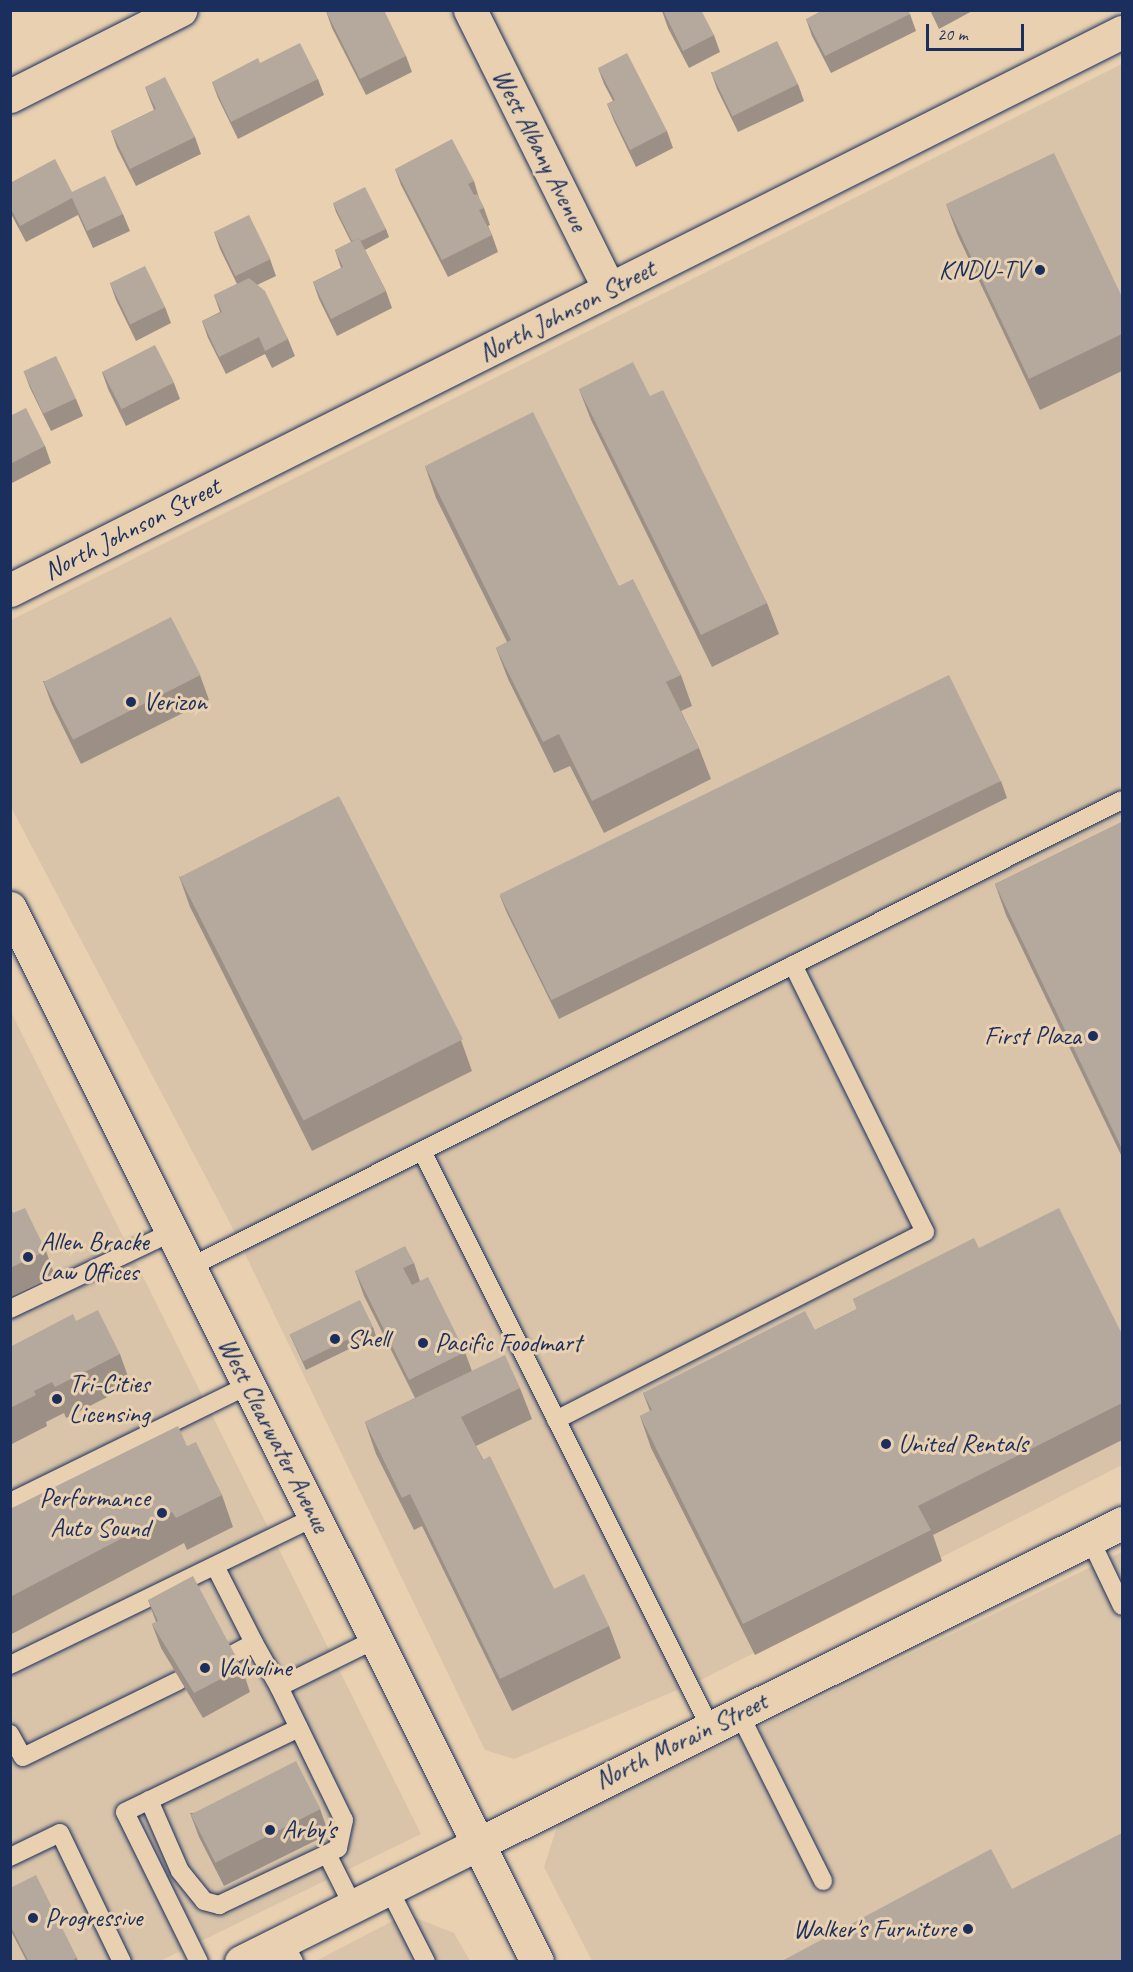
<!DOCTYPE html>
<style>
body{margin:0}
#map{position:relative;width:1133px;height:1972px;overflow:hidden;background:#e8d0b0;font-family:Caveat,sans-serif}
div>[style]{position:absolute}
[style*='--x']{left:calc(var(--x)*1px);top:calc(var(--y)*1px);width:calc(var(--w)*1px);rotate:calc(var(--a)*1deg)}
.built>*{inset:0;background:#d9c4aa}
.roads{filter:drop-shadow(0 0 2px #1b2f5e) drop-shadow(0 0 2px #1b2f5e)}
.service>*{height:18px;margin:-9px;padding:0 9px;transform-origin:9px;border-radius:9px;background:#e8d0b0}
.minor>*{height:33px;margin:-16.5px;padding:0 16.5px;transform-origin:16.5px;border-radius:16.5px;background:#e8d0b0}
.tertiary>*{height:33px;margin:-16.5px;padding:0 16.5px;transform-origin:16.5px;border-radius:16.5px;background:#e8d0b0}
.secondary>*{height:33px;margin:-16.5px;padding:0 16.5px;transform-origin:16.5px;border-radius:16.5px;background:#e8d0b0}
.primary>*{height:33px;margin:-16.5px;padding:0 16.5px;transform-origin:16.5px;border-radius:16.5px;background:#e8d0b0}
.wall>*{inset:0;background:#9c9086}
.building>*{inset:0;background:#b5a89c;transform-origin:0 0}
.dots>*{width:16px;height:16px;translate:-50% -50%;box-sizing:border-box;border:3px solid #e8d0b0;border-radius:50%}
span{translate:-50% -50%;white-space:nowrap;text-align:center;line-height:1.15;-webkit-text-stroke:6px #e8d0b0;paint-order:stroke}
.street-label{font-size:26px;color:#1b2f5e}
.poi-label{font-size:26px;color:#1b2f5e}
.right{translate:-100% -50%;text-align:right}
.left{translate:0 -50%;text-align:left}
.frame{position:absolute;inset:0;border:12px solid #1b2f5e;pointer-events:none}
.scale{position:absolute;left:926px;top:24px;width:98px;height:27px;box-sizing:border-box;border:3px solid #1b2f5e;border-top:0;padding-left:8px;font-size:18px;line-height:21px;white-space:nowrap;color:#1b2f5e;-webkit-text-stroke:4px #e8d0b0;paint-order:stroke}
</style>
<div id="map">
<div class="built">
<div style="clip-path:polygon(1122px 64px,1122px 1465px,703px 1679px,514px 1759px,485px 1750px,230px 1223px,11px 807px,11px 620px)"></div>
<div style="clip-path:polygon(10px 1010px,421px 1834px,160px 1961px,11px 1961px)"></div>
<div style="clip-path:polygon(1122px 1552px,1122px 1961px,592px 1961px,544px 1867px,558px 1824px)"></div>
<div style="clip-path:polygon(406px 1914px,454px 1933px,470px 1961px,314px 1962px)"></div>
</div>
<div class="roads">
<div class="service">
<div style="--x:422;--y:1151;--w:644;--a:63.43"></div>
<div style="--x:190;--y:1267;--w:1042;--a:-26.61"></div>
<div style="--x:10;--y:1309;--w:179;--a:-25.4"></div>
<div style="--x:556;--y:1420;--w:414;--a:-27"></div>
<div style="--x:925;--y:1232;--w:298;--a:-116.3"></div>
<div style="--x:10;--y:1502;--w:266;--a:-26.1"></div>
<div style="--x:1090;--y:1539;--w:74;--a:64.5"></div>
<div style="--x:215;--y:1566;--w:86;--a:63.1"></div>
<div style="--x:254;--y:1643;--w:26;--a:152"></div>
<div style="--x:254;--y:1643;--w:51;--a:60.4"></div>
<div style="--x:279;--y:1687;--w:108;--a:-26.3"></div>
<div style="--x:10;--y:1665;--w:339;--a:-25.9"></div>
<div style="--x:279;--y:1687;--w:148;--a:64"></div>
<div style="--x:344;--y:1820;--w:29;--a:102"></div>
<div style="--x:338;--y:1848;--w:13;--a:151"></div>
<div style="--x:327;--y:1854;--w:58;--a:63.4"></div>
<div style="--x:739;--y:1713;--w:188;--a:63.4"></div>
<div style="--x:10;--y:1734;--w:26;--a:61"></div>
<div style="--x:23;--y:1757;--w:173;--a:-26.1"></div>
<div style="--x:149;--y:1800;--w:77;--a:66.4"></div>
<div style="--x:180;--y:1871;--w:38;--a:51"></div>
<div style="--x:204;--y:1901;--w:16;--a:15"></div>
<div style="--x:219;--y:1905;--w:119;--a:-25.3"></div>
<div style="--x:10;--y:1857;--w:55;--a:-25.6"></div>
<div style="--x:60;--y:1833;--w:143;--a:64.3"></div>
<div style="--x:389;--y:1889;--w:82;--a:63.1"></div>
<div style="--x:283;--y:1941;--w:24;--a:62"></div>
<div style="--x:199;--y:1962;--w:167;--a:-116.3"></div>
<div style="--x:125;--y:1812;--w:193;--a:-25.8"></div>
</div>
<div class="minor">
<div style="--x:470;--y:10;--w:312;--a:63.5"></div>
<div style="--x:10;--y:96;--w:191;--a:-26.8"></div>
<div style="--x:10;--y:590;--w:1244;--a:-26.65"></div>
</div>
<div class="tertiary">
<div style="--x:241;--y:1962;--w:265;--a:-26.5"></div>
</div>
<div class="secondary">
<div style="--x:478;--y:1844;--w:720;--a:-26.49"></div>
</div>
<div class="primary">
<div style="--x:10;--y:908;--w:1178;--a:63.43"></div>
</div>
</div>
<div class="wall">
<div style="clip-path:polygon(930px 10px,974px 10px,939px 29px)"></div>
<div style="clip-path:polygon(326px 11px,406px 56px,412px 72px,366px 95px,332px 28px)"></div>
<div style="clip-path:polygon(662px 11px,714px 35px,720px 52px,689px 68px,668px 28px)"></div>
<div style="clip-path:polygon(910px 14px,916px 31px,831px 73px,812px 36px,806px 19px)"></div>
<div style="clip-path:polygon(598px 68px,667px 131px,673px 148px,636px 167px,614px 121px,607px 104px,613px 101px,604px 84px)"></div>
<div style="clip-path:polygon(711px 72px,798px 84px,804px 101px,738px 132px,717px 89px)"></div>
<div style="clip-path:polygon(318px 79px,324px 95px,238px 139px,218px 98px,212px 82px)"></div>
<div style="clip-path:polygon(145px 87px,195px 137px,201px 154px,136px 186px,117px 148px,111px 131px,154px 110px)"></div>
<div style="clip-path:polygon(395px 169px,474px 181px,479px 198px,484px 208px,490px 225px,488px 226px,492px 235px,498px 252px,448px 277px,401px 185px)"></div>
<div style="clip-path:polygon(10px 183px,72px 192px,123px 214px,130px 231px,93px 248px,78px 215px,26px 242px,10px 212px)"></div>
<div style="clip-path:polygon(333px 203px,386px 229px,389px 237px,365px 250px,386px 291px,392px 308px,337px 336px,319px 299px,313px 282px,341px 268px,335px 250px,351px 242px,336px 212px)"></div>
<div style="clip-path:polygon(946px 204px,1122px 297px,1122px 371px,1040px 410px,958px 236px)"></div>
<div style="clip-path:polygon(214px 232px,270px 259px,276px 276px,257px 285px,288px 339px,295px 356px,272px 368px,265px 354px,226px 374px,208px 338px,202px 321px,220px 312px,214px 295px,237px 284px,220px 249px)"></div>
<div style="clip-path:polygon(110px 283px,165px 307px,171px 323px,136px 341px,116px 300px)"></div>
<div style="clip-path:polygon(24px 372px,76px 399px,83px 416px,51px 431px,30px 388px)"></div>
<div style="clip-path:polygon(102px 372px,174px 383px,180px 399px,126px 426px,108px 389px)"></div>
<div style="clip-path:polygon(579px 389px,650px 396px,767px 603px,779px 634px,712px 667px,591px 420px)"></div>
<div style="clip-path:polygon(10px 416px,45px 446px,51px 463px,10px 484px)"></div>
<div style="clip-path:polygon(425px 466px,619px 586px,681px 675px,692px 706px,681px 711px,699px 748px,711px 779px,604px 833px,570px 766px,554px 773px,508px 679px,496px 648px,507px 642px,436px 498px)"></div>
<div style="clip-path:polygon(200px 675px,209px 700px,81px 764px,52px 705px,43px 681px)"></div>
<div style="clip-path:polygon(1001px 781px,1007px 798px,559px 1019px,507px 913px,500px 896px)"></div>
<div style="clip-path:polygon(1122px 822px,1122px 1157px,1006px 915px,995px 884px)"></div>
<div style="clip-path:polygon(179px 876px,461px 1040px,472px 1071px,312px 1151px,190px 907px)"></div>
<div style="clip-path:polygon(10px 1208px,13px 1213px,46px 1251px,55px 1276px,10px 1297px)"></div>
<div style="clip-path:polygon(979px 1248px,1122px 1334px,1122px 1440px,933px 1535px,942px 1561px,755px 1655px,651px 1448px,640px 1416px,650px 1411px,643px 1393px,815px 1330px,857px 1309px,853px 1299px)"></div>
<div style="clip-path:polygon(414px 1263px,420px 1281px,465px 1352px,472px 1371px,520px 1388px,532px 1419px,476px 1446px,554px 1589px,609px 1626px,621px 1658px,512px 1711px,422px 1526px,414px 1530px,376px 1454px,365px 1422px,415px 1398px,364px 1296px,355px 1271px)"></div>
<div style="clip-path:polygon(76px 1321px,120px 1354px,131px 1385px,66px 1418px,64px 1413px,46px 1422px,47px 1426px,10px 1445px,10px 1347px)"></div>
<div style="clip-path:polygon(373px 1327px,376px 1336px,306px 1370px,290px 1335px)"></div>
<div style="clip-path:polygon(187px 1446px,222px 1495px,233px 1527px,187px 1550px,184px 1543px,10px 1635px,10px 1509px)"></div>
<div style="clip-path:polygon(148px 1600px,242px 1668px,250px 1692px,203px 1718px,161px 1648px,152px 1624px,156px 1622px)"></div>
<div style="clip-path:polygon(320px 1809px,329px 1834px,224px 1886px,199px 1837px,190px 1813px)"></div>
<div style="clip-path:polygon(10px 1888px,77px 1958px,78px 1962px,27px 1962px,10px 1929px)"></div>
</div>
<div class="building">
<div style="clip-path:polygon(384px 10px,406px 56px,360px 79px,326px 11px)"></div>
<div style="clip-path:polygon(663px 10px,701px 10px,714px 35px,683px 51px)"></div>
<div style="clip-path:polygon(823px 10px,908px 10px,910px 14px,825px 56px,806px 19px)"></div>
<div style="left:777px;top:41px;width:48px;height:73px;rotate:64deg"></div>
<div style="clip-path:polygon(300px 43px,318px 79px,231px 122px,212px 82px,258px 58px,260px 63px)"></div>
<div style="clip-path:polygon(627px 53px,667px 131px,630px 150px,607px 104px,615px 100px,598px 68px)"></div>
<div style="clip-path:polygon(165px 77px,195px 137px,130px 169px,111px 131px,156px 109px,145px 87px)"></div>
<div style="clip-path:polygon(452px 139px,474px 181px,468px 184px,474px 195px,477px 194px,484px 208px,479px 210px,492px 235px,442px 260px,395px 169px)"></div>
<div style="clip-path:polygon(1054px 153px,1122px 297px,1122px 334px,1029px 379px,946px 204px)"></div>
<div style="clip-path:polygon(55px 159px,72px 192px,105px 176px,123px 214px,87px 231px,72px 198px,20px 226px,10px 207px,10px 183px)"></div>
<div style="clip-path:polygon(365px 187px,386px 229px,361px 241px,359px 238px,352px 241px,333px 203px)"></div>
<div style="left:249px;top:215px;width:49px;height:39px;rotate:64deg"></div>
<div style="clip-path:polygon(359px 238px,386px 291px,331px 319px,313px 282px,343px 267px,335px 250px)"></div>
<div style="left:145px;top:266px;width:46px;height:39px;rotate:64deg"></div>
<div style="clip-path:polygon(249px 278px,265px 291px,288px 339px,265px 351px,259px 337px,219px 357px,202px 321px,222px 312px,214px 295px)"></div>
<div style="left:155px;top:345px;width:42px;height:59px;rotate:63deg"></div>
<div style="left:56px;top:356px;width:47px;height:36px;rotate:65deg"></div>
<div style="clip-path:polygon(633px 362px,650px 396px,663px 390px,767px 603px,701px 635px,579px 389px)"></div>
<div style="clip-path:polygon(26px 408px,45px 446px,10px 464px,10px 416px)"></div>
<div style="clip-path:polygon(533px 412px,619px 586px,633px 579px,681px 675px,666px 682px,699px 748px,592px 801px,559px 734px,543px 742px,496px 648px,511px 640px,425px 466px)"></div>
<div style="left:171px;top:617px;width:65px;height:143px;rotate:63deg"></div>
<div style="left:949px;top:675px;width:118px;height:500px;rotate:64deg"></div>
<div style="left:339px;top:796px;width:273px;height:179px;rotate:63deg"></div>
<div style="clip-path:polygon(1122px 822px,1122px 1149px,995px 884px)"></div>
<div style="clip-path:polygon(10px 1208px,13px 1213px,25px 1208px,46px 1251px,10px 1268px)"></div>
<div style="clip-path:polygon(1059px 1208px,1122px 1334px,1122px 1403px,918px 1506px,931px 1530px,743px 1624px,640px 1416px,652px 1410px,643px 1393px,805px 1311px,815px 1330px,857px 1309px,853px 1299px,974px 1238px,979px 1248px)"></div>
<div style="clip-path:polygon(405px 1246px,414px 1263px,403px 1268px,412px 1285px,428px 1277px,465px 1352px,409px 1380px,355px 1271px)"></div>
<div style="left:360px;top:1300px;width:30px;height:78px;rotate:64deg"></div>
<div style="clip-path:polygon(98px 1310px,120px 1354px,55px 1387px,52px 1382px,34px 1391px,36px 1395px,10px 1408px,10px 1347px,73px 1314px,76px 1321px)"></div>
<div style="clip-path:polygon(505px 1355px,520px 1388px,461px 1417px,483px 1460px,490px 1456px,554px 1589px,584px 1574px,609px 1626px,500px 1679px,410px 1494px,402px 1498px,365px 1422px)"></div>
<div style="clip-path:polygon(178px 1426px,187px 1446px,196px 1442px,222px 1495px,176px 1518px,172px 1512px,10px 1597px,10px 1509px)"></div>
<div style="clip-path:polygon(193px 1576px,242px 1668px,194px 1693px,152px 1624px,158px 1621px,148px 1600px)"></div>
<div style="left:296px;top:1761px;width:54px;height:118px;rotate:63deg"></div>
<div style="clip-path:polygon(1122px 1833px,1122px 1962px,780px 1962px,991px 1849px,1012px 1889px)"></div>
<div style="clip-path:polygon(36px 1875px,77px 1958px,69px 1962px,29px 1962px,10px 1925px,10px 1888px)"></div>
</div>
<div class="dots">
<div style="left:1040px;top:270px;background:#1b2f5e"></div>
<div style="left:131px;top:702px;background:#1b2f5e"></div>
<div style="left:1093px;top:1036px;background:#1b2f5e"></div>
<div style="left:28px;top:1257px;background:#1b2f5e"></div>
<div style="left:335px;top:1339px;background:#1b2f5e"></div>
<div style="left:423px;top:1343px;background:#1b2f5e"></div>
<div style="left:57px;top:1399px;background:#1b2f5e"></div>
<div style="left:886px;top:1444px;background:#1b2f5e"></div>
<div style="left:162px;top:1513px;background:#1b2f5e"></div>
<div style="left:205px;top:1668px;background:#1b2f5e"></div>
<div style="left:270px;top:1830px;background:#1b2f5e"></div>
<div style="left:33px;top:1918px;background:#1b2f5e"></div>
<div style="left:968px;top:1929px;background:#1b2f5e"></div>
</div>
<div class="street-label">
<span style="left:540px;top:150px;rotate:63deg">West Albany Avenue</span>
<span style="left:567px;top:311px;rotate:-27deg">North Johnson Street</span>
<span style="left:132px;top:529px;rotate:-27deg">North Johnson Street</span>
<span style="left:274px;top:1435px;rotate:63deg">West Clearwater Avenue</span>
<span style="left:681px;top:1741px;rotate:-26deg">North Morain Street</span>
</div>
<div class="poi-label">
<span class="right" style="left:1028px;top:270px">KNDU-TV</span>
<span class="left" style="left:143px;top:702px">Verizon</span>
<span class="right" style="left:1081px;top:1036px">First Plaza</span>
<span class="left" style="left:40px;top:1257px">Allen Bracke<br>Law Offices</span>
<span class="left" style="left:347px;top:1339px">Shell</span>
<span class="left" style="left:435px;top:1343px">Pacific Foodmart</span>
<span class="left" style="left:69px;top:1399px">Tri-Cities<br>Licensing</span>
<span class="left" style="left:898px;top:1444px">United Rentals</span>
<span class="right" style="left:150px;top:1513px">Performance<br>Auto Sound</span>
<span class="left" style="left:217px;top:1668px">Valvoline</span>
<span class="left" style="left:282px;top:1830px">Arby's</span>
<span class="left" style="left:45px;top:1918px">Progressive</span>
<span class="right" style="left:956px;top:1929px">Walker's Furniture</span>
</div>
<div class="frame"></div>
<div class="scale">20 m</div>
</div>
